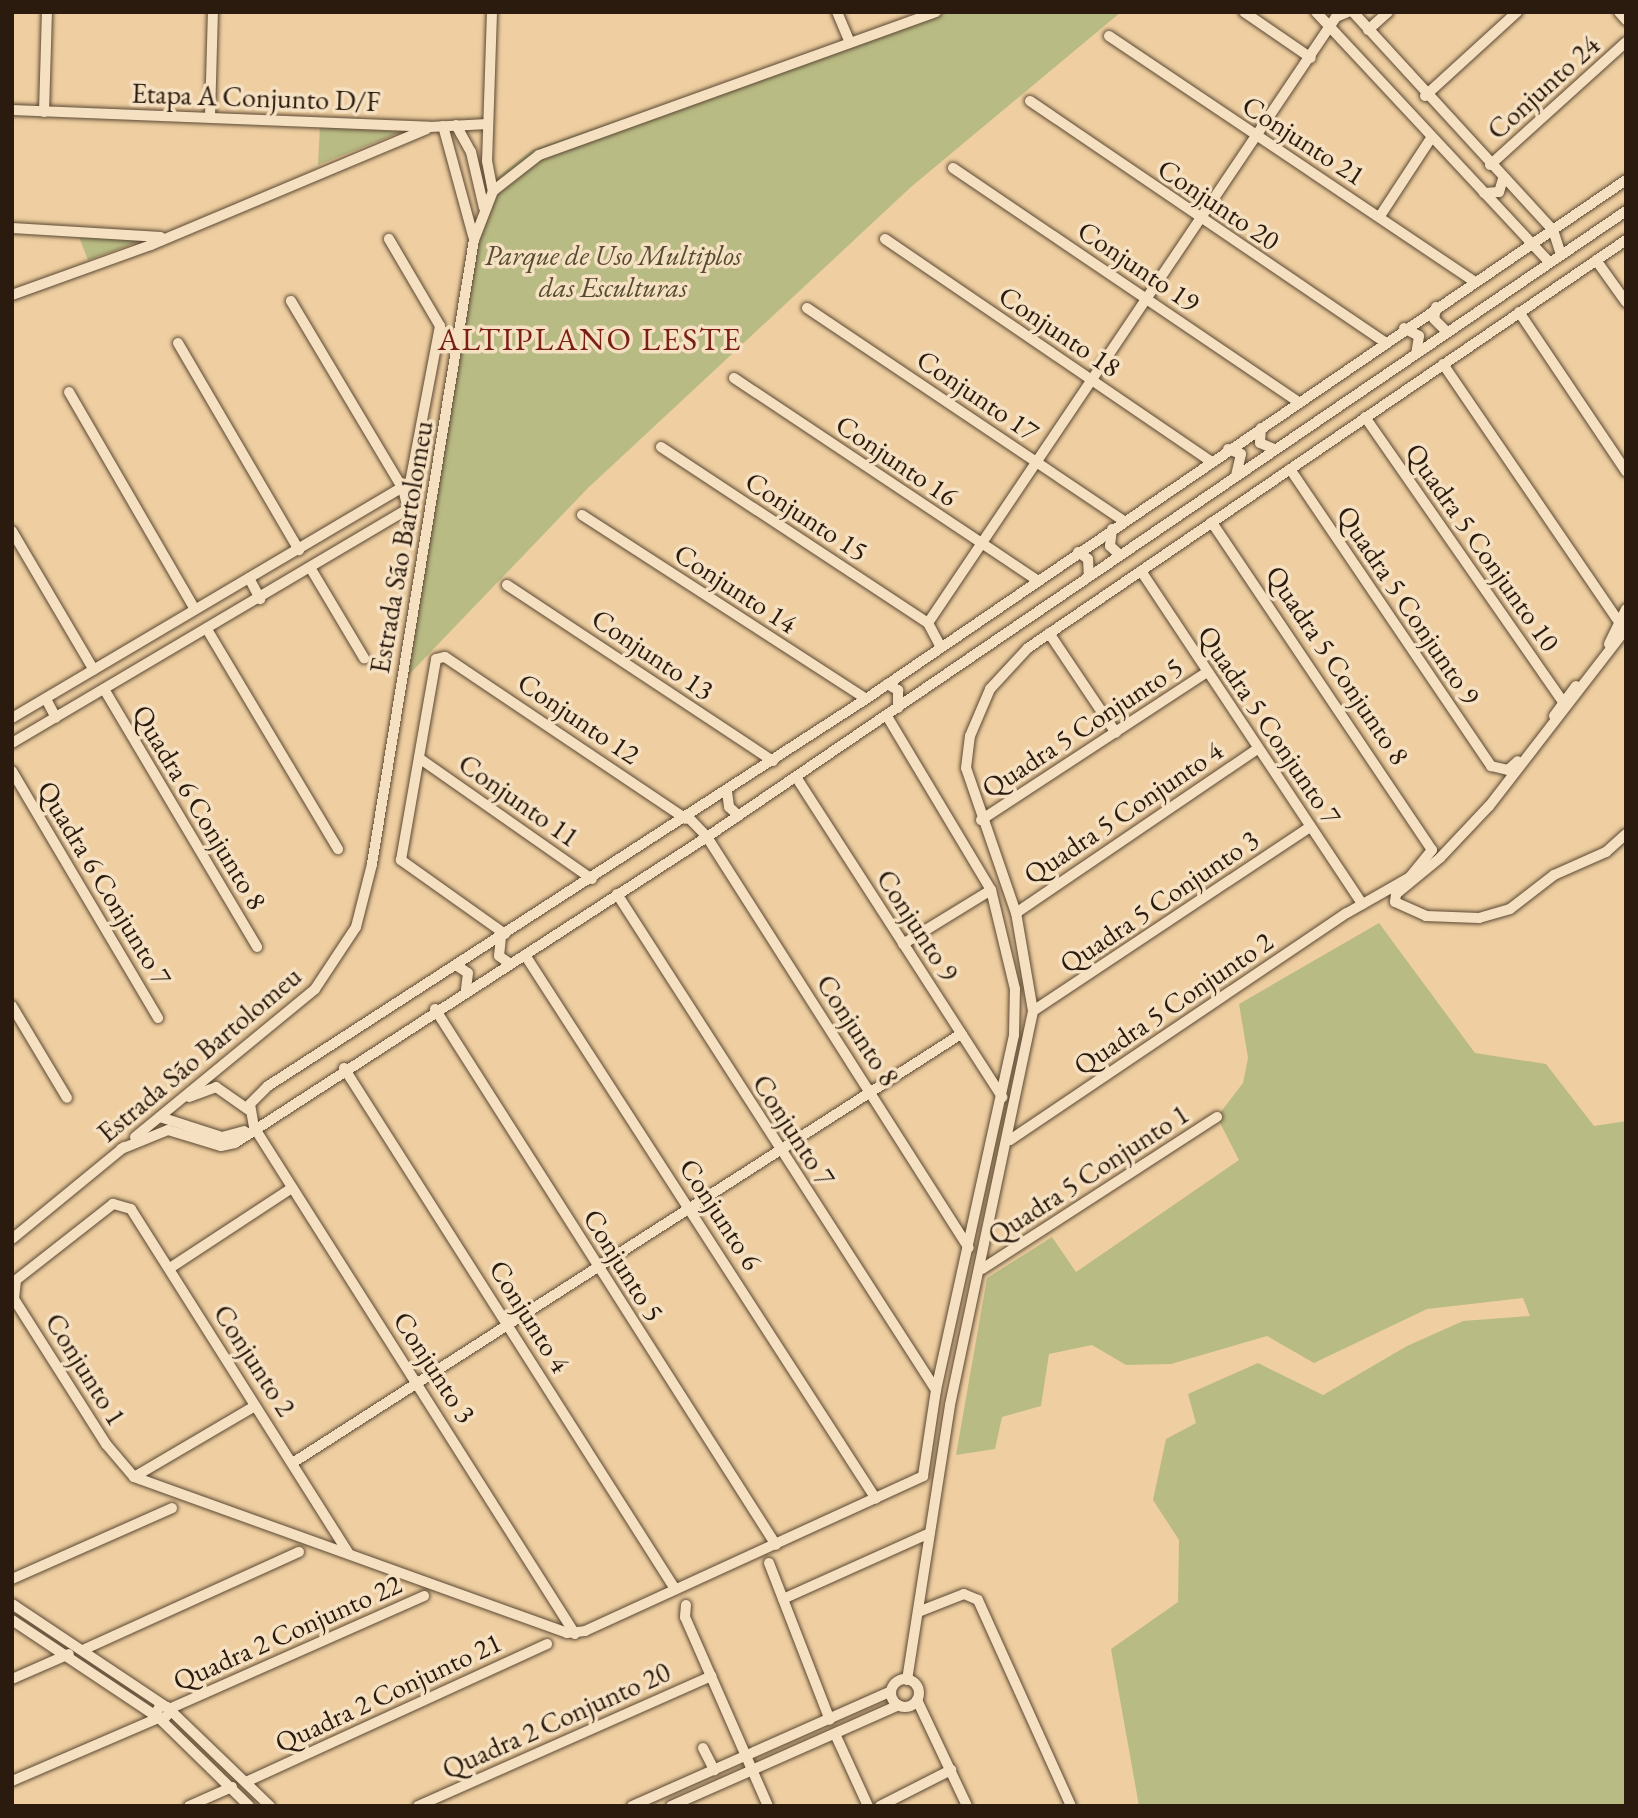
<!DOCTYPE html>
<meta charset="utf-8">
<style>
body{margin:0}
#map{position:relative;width:1638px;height:1818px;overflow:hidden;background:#efcfa1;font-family:"EB Garamond",serif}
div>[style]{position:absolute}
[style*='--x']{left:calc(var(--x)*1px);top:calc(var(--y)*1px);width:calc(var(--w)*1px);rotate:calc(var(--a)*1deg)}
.green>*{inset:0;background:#b9bb84}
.roads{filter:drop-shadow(0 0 2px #5b4833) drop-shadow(0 0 2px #5b4833)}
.minor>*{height:10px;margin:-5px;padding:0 5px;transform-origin:5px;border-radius:5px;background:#f5e0c2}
.minor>.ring{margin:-5px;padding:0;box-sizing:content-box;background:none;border:10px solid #f5e0c2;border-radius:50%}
span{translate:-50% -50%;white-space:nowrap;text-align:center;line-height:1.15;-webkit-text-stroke:7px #f5e0c2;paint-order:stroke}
.street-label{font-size:28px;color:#2a1b0e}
.park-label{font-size:28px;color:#554b31;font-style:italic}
.quarter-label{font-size:32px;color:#7a1f14;letter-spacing:2px}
.frame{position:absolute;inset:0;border:14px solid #2a1b0e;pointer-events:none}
</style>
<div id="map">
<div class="green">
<div style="clip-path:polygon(935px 12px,1121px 12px,911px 187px,718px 367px,588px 488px,399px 685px,479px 213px,499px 176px,532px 150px)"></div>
<div style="clip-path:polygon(320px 126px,401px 132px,318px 165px)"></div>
<div style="clip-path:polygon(79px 237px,149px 238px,88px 260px)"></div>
<div style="clip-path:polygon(1379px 923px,1475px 1053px,1546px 1064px,1594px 1126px,1626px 1121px,1626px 1806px,1139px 1806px,1111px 1649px,1178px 1602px,1179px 1540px,1153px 1500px,1166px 1439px,1196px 1423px,1188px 1394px,1258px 1363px,1323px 1395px,1407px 1346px,1463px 1321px,1530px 1316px,1523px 1298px,1427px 1309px,1314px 1363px,1267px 1336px,1171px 1364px,1126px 1365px,1092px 1345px,1049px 1354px,1041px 1406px,1002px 1417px,995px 1449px,956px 1455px,987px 1278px,1052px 1237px,1076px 1272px,1239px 1160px,1217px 1117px,1243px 1083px,1248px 1058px,1239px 1004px)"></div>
</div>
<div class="roads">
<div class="minor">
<div style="--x:492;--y:12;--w:149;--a:91.9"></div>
<div style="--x:487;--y:161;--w:31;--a:79"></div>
<div style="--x:837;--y:12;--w:33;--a:67"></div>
<div style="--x:1244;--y:12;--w:81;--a:34.5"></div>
<div style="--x:1316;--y:12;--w:342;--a:47"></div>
<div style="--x:1353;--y:12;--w:296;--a:47.5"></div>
<div style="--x:1553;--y:230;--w:26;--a:72"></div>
<div style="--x:1619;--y:12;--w:11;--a:49"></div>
<div style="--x:1368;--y:30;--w:27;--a:-42"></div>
<div style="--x:1109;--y:36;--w:440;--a:33.9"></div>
<div style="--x:1425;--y:96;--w:125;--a:-42.4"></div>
<div style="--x:1030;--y:101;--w:428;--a:34.2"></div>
<div style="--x:12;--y:110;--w:418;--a:2.3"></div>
<div style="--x:430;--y:127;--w:58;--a:-3"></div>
<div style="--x:44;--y:112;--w:100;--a:-88.3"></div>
<div style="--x:210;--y:117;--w:105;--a:-88.4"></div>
<div style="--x:456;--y:125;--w:31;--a:61"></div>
<div style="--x:471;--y:152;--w:57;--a:76.9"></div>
<div style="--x:443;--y:126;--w:114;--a:74.7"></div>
<div style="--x:1490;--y:165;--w:183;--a:-42.1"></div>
<div style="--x:953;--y:168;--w:417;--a:34.1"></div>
<div style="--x:1484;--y:193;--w:15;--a:-4"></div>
<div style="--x:1499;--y:192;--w:14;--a:-73"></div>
<div style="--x:1380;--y:216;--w:93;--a:-56.8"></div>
<div style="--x:12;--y:228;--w:149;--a:3.5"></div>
<div style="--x:885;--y:239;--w:394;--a:34.3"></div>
<div style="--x:1596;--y:260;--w:52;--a:54.5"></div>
<div style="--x:12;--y:295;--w:148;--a:-19.8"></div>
<div style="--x:151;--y:245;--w:299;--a:-22.8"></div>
<div style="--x:1436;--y:307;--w:12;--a:99"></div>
<div style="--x:1434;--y:319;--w:18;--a:45"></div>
<div style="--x:807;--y:308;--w:382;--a:33.9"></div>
<div style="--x:1519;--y:312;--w:192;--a:56.1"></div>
<div style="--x:1404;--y:328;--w:17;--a:28"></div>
<div style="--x:1419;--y:336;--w:18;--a:99"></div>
<div style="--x:178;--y:343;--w:240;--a:59.7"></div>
<div style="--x:1443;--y:364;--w:309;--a:55.7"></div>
<div style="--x:734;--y:378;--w:362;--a:33.7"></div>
<div style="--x:69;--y:392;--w:251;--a:59.9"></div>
<div style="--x:1365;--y:417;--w:347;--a:55.2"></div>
<div style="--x:1261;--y:428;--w:15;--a:94"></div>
<div style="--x:1260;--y:443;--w:15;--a:23"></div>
<div style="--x:661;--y:447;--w:320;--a:33.4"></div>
<div style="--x:928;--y:623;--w:27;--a:62"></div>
<div style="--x:1228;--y:449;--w:14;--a:21"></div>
<div style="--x:1241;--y:454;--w:23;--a:103"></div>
<div style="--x:1290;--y:469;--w:359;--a:55.9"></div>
<div style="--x:1491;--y:766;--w:17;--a:13"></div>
<div style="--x:1508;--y:770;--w:13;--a:-42"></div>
<div style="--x:582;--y:515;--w:338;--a:32.9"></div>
<div style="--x:1112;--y:529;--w:17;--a:97"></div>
<div style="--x:1110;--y:546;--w:13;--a:42"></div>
<div style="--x:12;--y:531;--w:161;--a:59.5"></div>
<div style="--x:1078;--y:552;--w:12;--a:35"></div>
<div style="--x:1088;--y:559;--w:17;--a:87"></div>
<div style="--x:311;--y:569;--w:104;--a:59.2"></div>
<div style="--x:1141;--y:571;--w:400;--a:56.4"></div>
<div style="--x:249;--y:578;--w:24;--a:62"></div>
<div style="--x:507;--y:585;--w:319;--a:33.5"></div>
<div style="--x:928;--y:623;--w:731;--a:-56.05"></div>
<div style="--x:1336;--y:17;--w:13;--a:-23"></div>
<div style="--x:1626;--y:629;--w:224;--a:127.7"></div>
<div style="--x:1489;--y:806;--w:71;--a:133.3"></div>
<div style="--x:1440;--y:858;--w:57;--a:140.7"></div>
<div style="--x:1396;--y:894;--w:8;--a:97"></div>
<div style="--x:1395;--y:902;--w:34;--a:24"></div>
<div style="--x:1426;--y:916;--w:53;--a:2.2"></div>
<div style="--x:1479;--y:918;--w:32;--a:-16"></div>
<div style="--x:1510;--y:909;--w:56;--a:-37.7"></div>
<div style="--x:1554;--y:875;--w:57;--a:-23.9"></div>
<div style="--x:1606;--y:852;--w:27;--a:-42"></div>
<div style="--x:208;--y:631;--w:254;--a:59.2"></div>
<div style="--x:1049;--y:633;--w:120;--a:56.2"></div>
<div style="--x:1609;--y:644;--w:39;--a:-64"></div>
<div style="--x:887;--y:684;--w:13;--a:29"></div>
<div style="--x:898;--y:690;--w:18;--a:90"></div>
<div style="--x:104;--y:689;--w:300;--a:59.3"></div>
<div style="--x:46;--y:699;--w:21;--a:62"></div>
<div style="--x:1554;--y:716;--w:37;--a:-54"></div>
<div style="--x:12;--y:718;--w:462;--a:-30.6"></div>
<div style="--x:410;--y:483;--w:160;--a:-79.2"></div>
<div style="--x:440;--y:326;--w:101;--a:-120.4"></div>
<div style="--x:12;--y:743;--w:460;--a:-30.6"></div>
<div style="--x:408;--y:509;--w:21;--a:-104"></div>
<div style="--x:403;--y:489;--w:219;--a:-120.8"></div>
<div style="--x:419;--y:758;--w:211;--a:35"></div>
<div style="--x:12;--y:771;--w:287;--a:59.4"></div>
<div style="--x:796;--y:777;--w:381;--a:57.2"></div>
<div style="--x:727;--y:792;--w:15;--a:82"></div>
<div style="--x:729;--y:807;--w:13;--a:42"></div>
<div style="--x:688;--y:817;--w:28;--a:46"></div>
<div style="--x:707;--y:837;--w:487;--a:57.5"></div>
<div style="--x:981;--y:820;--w:270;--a:-33.2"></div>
<div style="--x:617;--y:894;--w:590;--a:57.25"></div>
<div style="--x:1016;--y:913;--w:292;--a:-34.2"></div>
<div style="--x:505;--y:934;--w:128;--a:-144.6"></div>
<div style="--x:401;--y:860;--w:204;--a:-80.1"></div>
<div style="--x:436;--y:659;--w:9;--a:-13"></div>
<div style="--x:445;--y:657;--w:290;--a:33.9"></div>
<div style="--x:501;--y:937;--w:19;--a:96"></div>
<div style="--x:499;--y:956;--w:12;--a:35"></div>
<div style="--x:903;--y:944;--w:103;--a:-31.5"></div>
<div style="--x:525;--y:955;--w:647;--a:57.17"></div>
<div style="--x:456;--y:965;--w:14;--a:34"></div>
<div style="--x:468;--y:973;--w:17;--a:97"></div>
<div style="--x:12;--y:1006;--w:107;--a:59.1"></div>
<div style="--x:435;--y:1009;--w:635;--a:57.54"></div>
<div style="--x:1033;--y:1011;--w:333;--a:-33.6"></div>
<div style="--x:344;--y:1068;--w:617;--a:57.57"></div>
<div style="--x:189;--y:1097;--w:29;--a:-20"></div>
<div style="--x:216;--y:1087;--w:39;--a:35"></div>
<div style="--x:160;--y:1117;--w:65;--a:17.9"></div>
<div style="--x:222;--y:1137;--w:23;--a:-15"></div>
<div style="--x:135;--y:1137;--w:233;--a:-39.4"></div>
<div style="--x:315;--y:989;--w:74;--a:-56.5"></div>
<div style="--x:356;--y:927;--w:65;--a:-75.7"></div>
<div style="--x:372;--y:864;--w:632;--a:-80.72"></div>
<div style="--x:474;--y:240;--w:53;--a:-68.8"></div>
<div style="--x:493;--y:191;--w:58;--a:-38"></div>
<div style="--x:539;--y:155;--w:422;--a:-19.8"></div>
<div style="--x:1010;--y:1140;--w:406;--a:-34"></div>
<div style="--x:1347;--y:913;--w:73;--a:-29.7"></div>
<div style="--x:1410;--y:877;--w:35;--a:-51"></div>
<div style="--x:1432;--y:850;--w:395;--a:-123.9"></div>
<div style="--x:121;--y:1149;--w:51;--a:-22"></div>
<div style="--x:168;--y:1130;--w:55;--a:16.8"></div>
<div style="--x:221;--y:1146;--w:14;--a:-12"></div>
<div style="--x:235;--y:1143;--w:563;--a:-32.96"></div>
<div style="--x:707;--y:837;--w:1112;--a:-34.26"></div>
<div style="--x:12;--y:1239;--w:145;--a:-39.4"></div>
<div style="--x:170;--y:1268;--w:146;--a:-33.3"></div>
<div style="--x:982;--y:1269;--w:280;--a:-32.9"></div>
<div style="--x:294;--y:1462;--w:793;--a:-32.69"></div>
<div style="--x:134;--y:1477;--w:140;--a:-30.4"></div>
<div style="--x:349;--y:1554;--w:408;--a:-122.3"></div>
<div style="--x:131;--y:1209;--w:19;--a:-164"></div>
<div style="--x:113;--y:1204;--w:123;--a:141.9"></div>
<div style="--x:16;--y:1280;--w:19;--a:96"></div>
<div style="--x:14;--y:1299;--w:172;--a:57.6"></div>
<div style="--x:106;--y:1444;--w:43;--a:49.7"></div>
<div style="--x:134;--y:1477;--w:460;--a:19.8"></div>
<div style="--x:567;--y:1633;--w:18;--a:-6"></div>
<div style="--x:585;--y:1631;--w:372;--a:-24.6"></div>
<div style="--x:923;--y:1476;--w:87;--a:-81.4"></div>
<div style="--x:936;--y:1390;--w:363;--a:-77.6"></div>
<div style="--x:1014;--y:1035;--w:46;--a:-88.8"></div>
<div style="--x:1015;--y:989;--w:102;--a:-103.6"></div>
<div style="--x:991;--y:890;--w:203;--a:-120.9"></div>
<div style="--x:769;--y:1563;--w:168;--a:68.8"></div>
<div style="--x:12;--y:1579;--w:175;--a:-23.9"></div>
<div style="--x:783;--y:1599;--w:161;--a:-24.2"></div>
<div style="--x:12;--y:1604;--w:184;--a:33.7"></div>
<div style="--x:686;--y:1605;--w:12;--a:95"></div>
<div style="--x:685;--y:1617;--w:206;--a:66.3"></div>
<div style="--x:918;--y:1612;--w:49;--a:-21.4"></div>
<div style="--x:964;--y:1594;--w:15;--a:23"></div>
<div style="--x:978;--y:1600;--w:226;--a:65.7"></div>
<div style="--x:12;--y:1620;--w:173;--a:33.7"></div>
<div style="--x:575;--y:1634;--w:600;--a:-122.34"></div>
<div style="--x:254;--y:1127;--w:23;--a:-100"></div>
<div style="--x:250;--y:1104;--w:25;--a:-45"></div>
<div style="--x:268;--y:1086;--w:712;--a:-32.91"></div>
<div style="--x:866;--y:699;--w:920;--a:-34.33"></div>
<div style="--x:85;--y:1649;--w:235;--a:-24.4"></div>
<div style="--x:12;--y:1679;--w:62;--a:-23.7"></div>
<div class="ring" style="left:891px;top:1679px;width:18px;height:18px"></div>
<div style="--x:907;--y:1680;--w:278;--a:-81.1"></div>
<div style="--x:950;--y:1405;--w:403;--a:-78.1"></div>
<div style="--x:1033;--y:1011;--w:99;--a:-99.8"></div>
<div style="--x:1016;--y:913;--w:153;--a:-109"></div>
<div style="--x:966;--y:768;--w:32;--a:-83"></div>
<div style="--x:970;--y:736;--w:51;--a:-66.9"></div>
<div style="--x:990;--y:689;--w:56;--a:-47.2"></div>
<div style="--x:1028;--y:648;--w:724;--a:-34.3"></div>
<div style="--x:917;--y:1700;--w:117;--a:64.7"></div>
<div style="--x:169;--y:1709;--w:279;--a:-23.9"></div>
<div style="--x:171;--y:1711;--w:12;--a:132"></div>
<div style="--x:163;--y:1720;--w:10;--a:-135"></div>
<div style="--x:156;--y:1713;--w:8;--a:-60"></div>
<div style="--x:160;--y:1706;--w:7;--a:8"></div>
<div style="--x:167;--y:1707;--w:143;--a:43.9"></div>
<div style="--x:160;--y:1719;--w:124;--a:44.3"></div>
<div style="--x:835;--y:1734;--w:79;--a:65.4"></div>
<div style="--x:703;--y:1748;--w:25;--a:63"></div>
<div style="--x:12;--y:1781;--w:159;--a:-23.3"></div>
<div style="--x:248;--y:1781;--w:329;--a:-24.6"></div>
<div style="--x:189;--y:1806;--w:47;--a:-23.8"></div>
<div style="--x:418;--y:1806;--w:321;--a:-23.9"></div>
<div style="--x:632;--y:1806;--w:283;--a:-23.9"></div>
<div style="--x:671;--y:1806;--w:249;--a:-23.9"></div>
<div style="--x:880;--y:1806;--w:80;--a:-26.9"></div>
</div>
</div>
<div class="street-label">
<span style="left:1543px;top:87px;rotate:-42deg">Conjunto 24</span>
<span style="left:256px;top:97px;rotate:2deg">Etapa A Conjunto D/F</span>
<span style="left:1304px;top:140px;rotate:33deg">Conjunto 21</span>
<span style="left:1219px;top:204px;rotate:34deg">Conjunto 20</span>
<span style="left:1139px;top:266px;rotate:34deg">Conjunto 19</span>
<span style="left:1060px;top:331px;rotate:34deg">Conjunto 18</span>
<span style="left:978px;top:395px;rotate:34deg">Conjunto 17</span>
<span style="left:897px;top:460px;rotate:34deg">Conjunto 16</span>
<span style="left:807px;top:516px;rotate:33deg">Conjunto 15</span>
<span style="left:401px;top:547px;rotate:-80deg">Estrada São Bartolomeu</span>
<span style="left:1483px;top:547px;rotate:55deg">Quadra 5 Conjunto 10</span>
<span style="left:736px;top:588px;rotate:33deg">Conjunto 14</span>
<span style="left:1409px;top:605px;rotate:56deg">Quadra 5 Conjunto 9</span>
<span style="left:653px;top:654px;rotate:34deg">Conjunto 13</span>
<span style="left:1338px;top:665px;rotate:56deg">Quadra 5 Conjunto 8</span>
<span style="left:579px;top:718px;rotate:34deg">Conjunto 12</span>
<span style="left:1270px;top:725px;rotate:56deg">Quadra 5 Conjunto 7</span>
<span style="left:1082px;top:727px;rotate:-33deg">Quadra 5 Conjunto 5</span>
<span style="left:519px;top:800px;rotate:35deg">Conjunto 11</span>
<span style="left:200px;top:807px;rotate:59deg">Quadra 6 Conjunto 8</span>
<span style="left:1123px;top:812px;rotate:-34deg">Quadra 5 Conjunto 4</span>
<span style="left:105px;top:883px;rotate:59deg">Quadra 6 Conjunto 7</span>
<span style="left:1159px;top:901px;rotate:-34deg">Quadra 5 Conjunto 3</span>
<span style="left:918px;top:925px;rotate:57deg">Conjunto 9</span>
<span style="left:1173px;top:1003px;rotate:-34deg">Quadra 5 Conjunto 2</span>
<span style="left:858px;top:1030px;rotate:57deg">Conjunto 8</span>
<span style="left:199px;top:1054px;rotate:-40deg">Estrada São Bartolomeu</span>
<span style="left:794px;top:1130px;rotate:57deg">Conjunto 7</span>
<span style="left:1088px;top:1174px;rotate:-33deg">Quadra 5 Conjunto 1</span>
<span style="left:721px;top:1214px;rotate:57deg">Conjunto 6</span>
<span style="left:624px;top:1265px;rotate:58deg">Conjunto 5</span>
<span style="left:530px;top:1316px;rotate:58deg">Conjunto 4</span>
<span style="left:255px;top:1360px;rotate:57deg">Conjunto 2</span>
<span style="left:435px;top:1367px;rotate:57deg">Conjunto 3</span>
<span style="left:86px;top:1369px;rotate:58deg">Conjunto 1</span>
<span style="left:287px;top:1632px;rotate:-24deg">Quadra 2 Conjunto 22</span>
<span style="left:388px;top:1692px;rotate:-25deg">Quadra 2 Conjunto 21</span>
<span style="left:556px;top:1720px;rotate:-24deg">Quadra 2 Conjunto 20</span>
</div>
<div class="park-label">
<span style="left:613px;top:271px">Parque de Uso Multiplos<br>das Esculturas</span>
</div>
<div class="quarter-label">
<span style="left:590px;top:339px">ALTIPLANO LESTE</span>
</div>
<div class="frame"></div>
</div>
